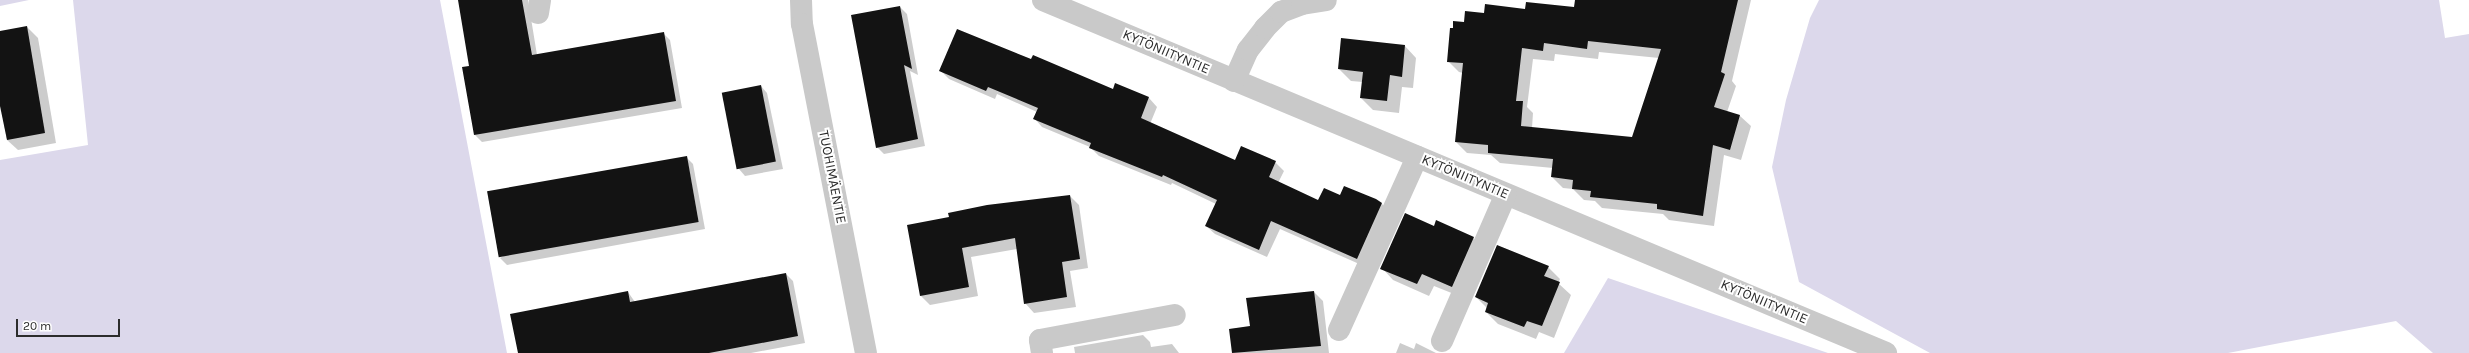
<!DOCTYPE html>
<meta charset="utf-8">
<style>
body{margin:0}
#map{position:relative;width:2469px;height:353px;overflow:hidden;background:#fff;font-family:Karla,sans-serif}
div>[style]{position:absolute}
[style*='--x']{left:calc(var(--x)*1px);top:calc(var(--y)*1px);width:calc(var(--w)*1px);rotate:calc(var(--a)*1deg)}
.green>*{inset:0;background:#dcd8eb}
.shadow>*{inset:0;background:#0003}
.building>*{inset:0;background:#131313;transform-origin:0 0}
.minor>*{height:22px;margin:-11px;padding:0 11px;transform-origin:11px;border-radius:11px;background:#c9c9c9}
span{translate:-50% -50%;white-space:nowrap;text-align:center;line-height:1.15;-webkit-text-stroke:4px #fff;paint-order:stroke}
.street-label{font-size:14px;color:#2c2c2c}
.scale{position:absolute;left:16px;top:319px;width:104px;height:18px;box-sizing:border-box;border:2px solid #2c2c2c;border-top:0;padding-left:5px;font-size:12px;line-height:14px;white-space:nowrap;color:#2c2c2c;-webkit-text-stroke:3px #fff;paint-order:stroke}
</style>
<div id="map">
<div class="green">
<div style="clip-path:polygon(0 0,29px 0,0 6px)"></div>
<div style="clip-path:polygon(73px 0,440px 0,507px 353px,0 353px,0 160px,88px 145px)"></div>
<div style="clip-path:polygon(1819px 0,2439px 0,2445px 38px,2469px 34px,2469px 353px,2433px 353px,2396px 321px,2228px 353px,1930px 353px,1799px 282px,1772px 167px,1786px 100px,1810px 18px)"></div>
<div style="clip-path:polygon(1608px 278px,1828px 353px,1564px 353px)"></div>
</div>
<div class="shadow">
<div style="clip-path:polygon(459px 0,528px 0,537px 55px,663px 33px,670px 40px,682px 108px,482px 142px,475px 135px,463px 68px,471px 66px)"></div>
<div style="clip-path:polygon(evenodd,1576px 0,1751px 0,1732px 81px,1736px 86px,1727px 112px,1740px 116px,1751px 126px,1741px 160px,1724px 155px,1714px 226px,1669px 220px,1663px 214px,1602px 208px,1595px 201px,1584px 200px,1573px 189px,1563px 188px,1552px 177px,1553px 168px,1500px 163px,1491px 155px,1467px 153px,1456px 142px,1463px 73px,1459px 72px,1448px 61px,1453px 29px,1485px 14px,1575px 8px,1576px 0,1599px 52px,1659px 58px,1633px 138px,1532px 128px,1533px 113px,1527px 107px,1533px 59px,1554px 61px,1555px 54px,1598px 59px,1599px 52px)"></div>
<div style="clip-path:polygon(900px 7px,907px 14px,918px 75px,910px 71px,925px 146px,884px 154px,877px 147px)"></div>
<div style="clip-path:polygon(27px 27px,38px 38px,56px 143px,18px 150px,7px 140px,0 101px,0 32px)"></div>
<div style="clip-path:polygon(1405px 46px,1416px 58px,1413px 88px,1402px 87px,1399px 113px,1373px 110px,1361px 98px,1363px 82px,1351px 81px,1339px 69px)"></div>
<div style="clip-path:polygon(1032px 61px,1113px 91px,1116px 85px,1149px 98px,1157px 107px,1150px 124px,1235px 161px,1275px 162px,1284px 171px,1278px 183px,1319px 202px,1340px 196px,1344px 187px,1382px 204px,1390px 213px,1366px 267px,1280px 229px,1267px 257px,1215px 234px,1206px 226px,1216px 204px,1172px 183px,1171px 185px,1099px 156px,1090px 147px,1042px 127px,1034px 118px,1037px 112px,997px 94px,995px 99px,949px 79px,941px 71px)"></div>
<div style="clip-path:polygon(761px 86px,767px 93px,783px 169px,745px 176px,739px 169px,723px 93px)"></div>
<div style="clip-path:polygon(686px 157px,693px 164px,705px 229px,507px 265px,500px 258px)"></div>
<div style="clip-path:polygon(1070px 196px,1079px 205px,1088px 268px,1070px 271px,1076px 307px,1034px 313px,1025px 303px,1017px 249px,971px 257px,978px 296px,930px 305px,921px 296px,908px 226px)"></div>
<div style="clip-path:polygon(1434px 227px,1473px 238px,1485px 250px,1464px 298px,1434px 286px,1429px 296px,1393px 280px,1382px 268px)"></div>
<div style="clip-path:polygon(1548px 267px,1560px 279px,1558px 283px,1571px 295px,1554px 338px,1539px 332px,1536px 339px,1498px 324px,1486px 312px,1487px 308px,1476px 297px)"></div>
<div style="clip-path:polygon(786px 274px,793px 281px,805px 343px,751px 353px,519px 353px,628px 292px,635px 302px)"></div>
<div style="clip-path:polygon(1314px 292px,1323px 301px,1329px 353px,1233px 353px,1230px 329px,1251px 327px)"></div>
<div style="clip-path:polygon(1143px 335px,1150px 342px,1151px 347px,1172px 344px,1179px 353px,1075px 353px,1074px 347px)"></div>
<div style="clip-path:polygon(1400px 343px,1414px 349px,1416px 343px,1436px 353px,1396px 353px)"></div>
</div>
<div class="building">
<div style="clip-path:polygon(458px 0,522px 0,532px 55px,664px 32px,676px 101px,474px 135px,462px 67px,469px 66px)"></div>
<div style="clip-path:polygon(evenodd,1575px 0,1738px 0,1721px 72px,1725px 74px,1714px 107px,1740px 115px,1730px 150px,1713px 145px,1703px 216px,1657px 209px,1657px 204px,1590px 197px,1591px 191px,1572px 189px,1573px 180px,1551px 177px,1553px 159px,1488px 153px,1488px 145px,1455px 142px,1463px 63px,1447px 62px,1450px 28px,1453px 28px,1453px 21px,1464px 22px,1465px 11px,1484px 13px,1485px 4px,1525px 9px,1526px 2px,1574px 7px,1575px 0,1588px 41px,1661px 49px,1632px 137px,1521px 126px,1523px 101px,1516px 101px,1522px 48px,1543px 51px,1544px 43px,1587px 49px,1588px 41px)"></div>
<div style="clip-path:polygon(900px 6px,912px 69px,904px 65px,918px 139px,876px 148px,851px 15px)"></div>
<div style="clip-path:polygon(27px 26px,45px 133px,7px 140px,0 106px,0 31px)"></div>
<div style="clip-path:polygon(957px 29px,1031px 59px,1033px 55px,1113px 89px,1115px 83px,1149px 97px,1141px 118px,1235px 160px,1241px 146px,1276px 161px,1269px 177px,1318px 200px,1324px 188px,1340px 195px,1344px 186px,1376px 199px,1382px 203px,1357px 259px,1271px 221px,1259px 250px,1205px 226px,1217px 200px,1163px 175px,1162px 177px,1089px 148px,1091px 143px,1033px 119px,1038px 108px,988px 87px,986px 91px,939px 71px)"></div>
<div style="clip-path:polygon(1341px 38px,1405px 45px,1402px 77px,1390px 75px,1387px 101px,1360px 98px,1363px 72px,1338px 69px)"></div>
<div style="left:761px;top:85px;width:78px;height:40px;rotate:79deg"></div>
<div style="left:687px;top:156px;width:67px;height:203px;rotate:80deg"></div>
<div style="clip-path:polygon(1070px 195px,1080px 259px,1062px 262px,1067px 297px,1024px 304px,1015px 238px,962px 248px,969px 287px,920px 296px,907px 225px,949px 217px,948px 213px,987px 205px)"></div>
<div style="clip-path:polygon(1405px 213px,1434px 226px,1436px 220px,1474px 237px,1452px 287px,1422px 274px,1417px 284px,1380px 269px)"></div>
<div style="clip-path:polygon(1497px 245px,1549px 266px,1544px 276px,1560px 282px,1542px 326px,1527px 321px,1524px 327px,1485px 312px,1488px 303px,1475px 297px)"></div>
<div style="clip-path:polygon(786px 273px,798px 336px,709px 353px,518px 353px,510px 314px,628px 291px,630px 302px)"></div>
<div style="clip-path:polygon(1314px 291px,1321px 346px,1232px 353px,1229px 329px,1250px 326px,1246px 298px)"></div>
</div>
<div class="minor">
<div style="--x:801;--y:0;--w:24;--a:88"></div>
<div style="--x:802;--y:24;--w:335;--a:79"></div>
<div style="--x:1043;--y:0;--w:914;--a:22.72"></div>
<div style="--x:538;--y:13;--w:13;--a:-81"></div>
<div style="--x:1234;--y:81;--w:34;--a:-66"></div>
<div style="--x:1248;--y:50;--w:28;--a:-52"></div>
<div style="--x:1265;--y:28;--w:23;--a:-45"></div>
<div style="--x:1281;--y:12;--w:22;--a:-21"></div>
<div style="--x:1302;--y:4;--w:24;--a:-9"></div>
<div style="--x:1339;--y:330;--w:190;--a:-65.7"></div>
<div style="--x:1442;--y:341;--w:160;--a:-66.5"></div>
<div style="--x:1042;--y:353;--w:13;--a:-99"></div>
<div style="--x:1040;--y:340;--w:137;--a:-10.5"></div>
</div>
<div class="street-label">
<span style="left:1166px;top:52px;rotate:23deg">KYTÖNIITYNTIE</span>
<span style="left:832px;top:177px;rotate:79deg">TUOHIMÄENTIE</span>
<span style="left:1465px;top:177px;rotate:23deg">KYTÖNIITYNTIE</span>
<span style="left:1764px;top:302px;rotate:23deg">KYTÖNIITYNTIE</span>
</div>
<div class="scale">20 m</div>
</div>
